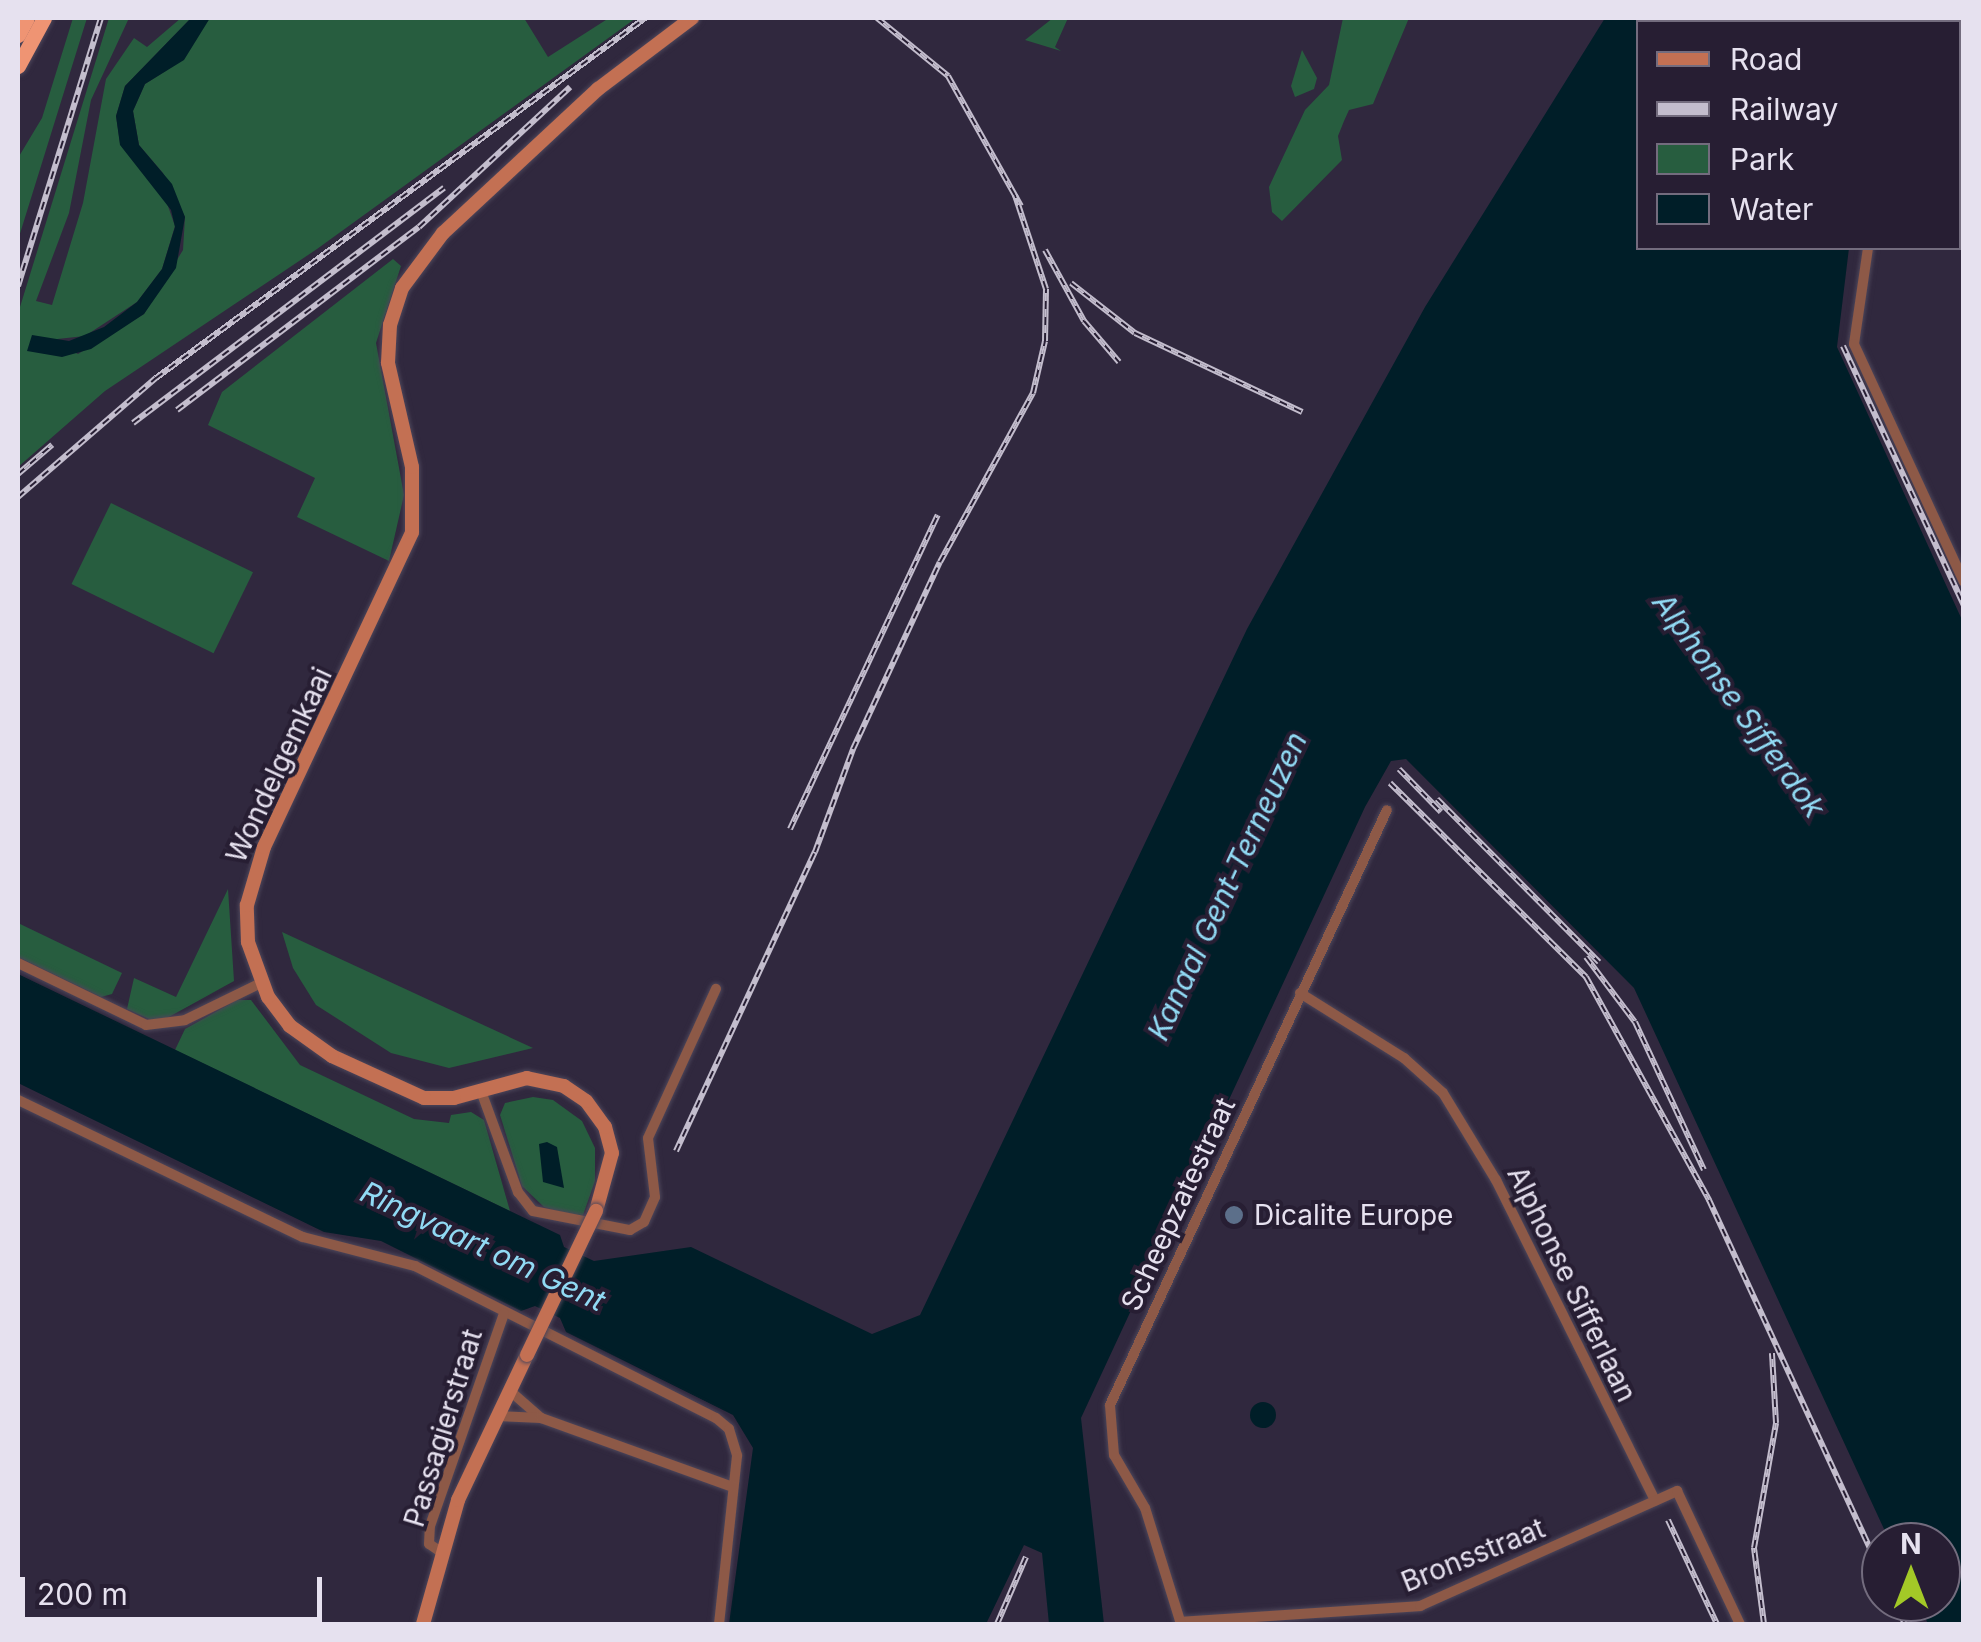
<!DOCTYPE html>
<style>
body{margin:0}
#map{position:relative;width:1981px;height:1642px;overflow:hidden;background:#30283e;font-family:Inter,sans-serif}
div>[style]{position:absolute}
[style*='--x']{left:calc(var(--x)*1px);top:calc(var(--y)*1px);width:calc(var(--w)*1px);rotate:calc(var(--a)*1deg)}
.green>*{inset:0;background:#275d3f;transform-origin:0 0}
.water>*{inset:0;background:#001e28}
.round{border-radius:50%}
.roads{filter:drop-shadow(0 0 2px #4d465a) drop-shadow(0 0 2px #4d465a)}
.minor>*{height:10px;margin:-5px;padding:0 5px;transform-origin:5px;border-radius:5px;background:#8d5947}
.secondary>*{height:14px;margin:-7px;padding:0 7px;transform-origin:7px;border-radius:7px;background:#c37053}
.trunk>*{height:15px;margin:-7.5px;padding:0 7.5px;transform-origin:7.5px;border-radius:7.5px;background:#ef9473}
.rail>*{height:6px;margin-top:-3px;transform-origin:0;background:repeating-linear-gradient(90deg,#271e33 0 8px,#c3bdcd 0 16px);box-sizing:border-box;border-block:2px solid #c3bdcd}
.bridges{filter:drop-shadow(0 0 2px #4d465a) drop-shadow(0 0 2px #4d465a)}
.secondary-bridge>*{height:14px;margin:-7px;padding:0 7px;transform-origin:7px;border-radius:7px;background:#c37053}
.dots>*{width:28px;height:28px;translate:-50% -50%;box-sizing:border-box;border:5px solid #271e33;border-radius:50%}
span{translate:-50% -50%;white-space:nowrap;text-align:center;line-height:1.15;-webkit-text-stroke:8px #271e33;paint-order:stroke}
.street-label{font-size:28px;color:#e6e1ef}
.poi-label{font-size:28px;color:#e6e1ef}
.left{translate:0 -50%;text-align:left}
.water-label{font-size:30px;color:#91daf4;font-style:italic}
.frame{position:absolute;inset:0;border:20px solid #e6e1ef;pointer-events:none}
.legend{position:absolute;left:1636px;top:20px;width:325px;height:230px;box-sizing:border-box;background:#271e33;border:2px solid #736c7e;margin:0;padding:12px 18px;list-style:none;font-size:30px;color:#e6e1ef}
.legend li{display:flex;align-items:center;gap:20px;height:50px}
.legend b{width:50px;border:2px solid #736c7e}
.north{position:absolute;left:1861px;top:1522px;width:100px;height:100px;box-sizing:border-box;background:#271e33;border:2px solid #736c7e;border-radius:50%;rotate:0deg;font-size:28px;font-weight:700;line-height:40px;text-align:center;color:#e6e1ef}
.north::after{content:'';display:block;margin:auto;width:35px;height:45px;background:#a3c927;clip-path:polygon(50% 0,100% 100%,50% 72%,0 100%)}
.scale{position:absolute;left:20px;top:1577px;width:302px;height:45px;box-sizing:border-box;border:5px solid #e6e1ef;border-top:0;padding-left:12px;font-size:30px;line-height:35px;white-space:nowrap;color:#e6e1ef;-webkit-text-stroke:8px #271e33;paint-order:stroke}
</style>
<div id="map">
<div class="green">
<div style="clip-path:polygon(73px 18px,87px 18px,18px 240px,18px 158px,42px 118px)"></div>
<div style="clip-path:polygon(109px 18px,129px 18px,91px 100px,69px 213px,36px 301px,52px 305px,83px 203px,106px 79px,134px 38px,147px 47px,181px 18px,191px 18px,125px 86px,116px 116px,120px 143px,163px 192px,175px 226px,162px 269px,137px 302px,85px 336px,48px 340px,78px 354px,144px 314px,183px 250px,185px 217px,163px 173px,139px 145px,133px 111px,145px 84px,167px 70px,210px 18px,524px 18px,548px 57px,609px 18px,636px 18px,317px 249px,105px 391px,18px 467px,20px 307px)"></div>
<div style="clip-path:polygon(1053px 18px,1068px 18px,1055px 47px,1061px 51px,1025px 40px)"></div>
<div style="clip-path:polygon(1343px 18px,1409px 18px,1373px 104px,1349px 110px,1344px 121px,1338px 136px,1342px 160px,1282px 221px,1272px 212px,1269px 187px,1305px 110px,1329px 85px)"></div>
<div style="clip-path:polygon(1302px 50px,1317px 78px,1314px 89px,1295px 97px,1291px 86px)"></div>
<div style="clip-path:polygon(393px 259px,401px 266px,376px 343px,404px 495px,389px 561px,297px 517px,315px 478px,208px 425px,222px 392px)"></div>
<div style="left:111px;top:503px;width:158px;height:90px;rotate:26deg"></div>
<div style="clip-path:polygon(228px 889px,234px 981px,158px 1023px,127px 1009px,134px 978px,176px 997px)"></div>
<div style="clip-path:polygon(18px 923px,122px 973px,112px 994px,101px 997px,18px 957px)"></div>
<div style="clip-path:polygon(282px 932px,533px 1048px,449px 1068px,391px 1053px,316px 1005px,293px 968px)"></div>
<div style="clip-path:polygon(237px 1000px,251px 1000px,300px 1065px,414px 1119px,449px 1123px,451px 1115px,471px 1112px,484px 1120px,510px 1211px,175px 1050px,185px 1029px)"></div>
<div style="clip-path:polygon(533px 1097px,553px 1100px,582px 1121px,595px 1148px,595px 1181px,582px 1218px,544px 1207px,522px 1186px,500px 1115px,505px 1103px)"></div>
</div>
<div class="water">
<div style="clip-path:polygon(191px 18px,210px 18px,184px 60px,145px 84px,133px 111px,139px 145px,172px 184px,185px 217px,176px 268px,144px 314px,91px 349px,62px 357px,27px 351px,32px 335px,69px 341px,104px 327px,137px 302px,162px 269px,175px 227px,171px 210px,120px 145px,116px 116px,125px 86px)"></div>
<div style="clip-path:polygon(1605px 18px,1963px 18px,1959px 86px,1958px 22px,1638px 22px,1638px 248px,1849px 248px,1837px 347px,1963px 622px,1963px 1624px,1928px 1624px,1918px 1602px,1941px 1602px,1941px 1542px,1890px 1542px,1634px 988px,1406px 759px,1391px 761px,1365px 807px,1081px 1418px,1104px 1624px,1049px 1624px,1042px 1553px,1024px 1545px,986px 1624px,729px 1624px,753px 1448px,733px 1415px,566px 1332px,560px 1318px,535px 1306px,521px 1311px,381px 1241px,324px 1232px,18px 1083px,18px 974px,560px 1235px,564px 1247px,594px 1261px,691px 1247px,872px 1334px,920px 1315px,1247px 629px,1425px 307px)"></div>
<div style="clip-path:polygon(547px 1142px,557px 1147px,564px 1188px,543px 1182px,539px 1144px)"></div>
<div class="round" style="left:1250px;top:1402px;width:26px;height:26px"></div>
</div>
<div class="roads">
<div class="minor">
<div style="--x:1958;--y:113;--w:10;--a:-53"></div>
<div style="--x:1868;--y:248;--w:97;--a:98.3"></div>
<div style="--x:1854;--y:344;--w:262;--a:65.2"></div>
<div style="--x:18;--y:963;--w:142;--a:25.8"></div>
<div style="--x:146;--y:1025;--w:39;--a:-7"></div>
<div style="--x:185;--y:1020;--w:85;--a:-26"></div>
<div style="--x:1300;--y:993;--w:123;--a:32"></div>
<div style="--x:1404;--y:1058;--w:52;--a:41.9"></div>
<div style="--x:1443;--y:1093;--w:102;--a:58.7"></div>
<div style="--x:1496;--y:1180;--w:358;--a:63.6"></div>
<div style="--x:481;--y:1091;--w:108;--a:69.9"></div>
<div style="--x:518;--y:1192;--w:24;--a:52"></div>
<div style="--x:533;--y:1211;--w:99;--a:11.1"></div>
<div style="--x:630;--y:1230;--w:16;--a:-30"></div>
<div style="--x:644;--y:1222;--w:27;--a:-66"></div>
<div style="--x:655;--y:1197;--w:59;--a:-96.8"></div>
<div style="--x:648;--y:1138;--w:164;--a:-65.5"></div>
<div style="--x:18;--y:1100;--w:316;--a:25.7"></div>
<div style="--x:303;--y:1237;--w:116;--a:14.5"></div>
<div style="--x:415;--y:1266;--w:337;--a:26.8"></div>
<div style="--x:716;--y:1418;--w:17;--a:40"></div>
<div style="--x:729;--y:1429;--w:28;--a:73"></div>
<div style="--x:737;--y:1456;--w:169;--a:96.1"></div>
<div style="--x:509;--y:1390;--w:43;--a:41.2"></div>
<div style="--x:497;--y:1416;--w:44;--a:2.6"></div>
<div style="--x:541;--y:1418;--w:204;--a:19.8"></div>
<div style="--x:441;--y:1552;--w:14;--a:-146"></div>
<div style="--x:429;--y:1544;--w:18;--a:-87"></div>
<div style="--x:430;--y:1526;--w:225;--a:-70.8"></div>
<div style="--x:1180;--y:1622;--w:241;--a:-3.8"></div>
<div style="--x:1420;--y:1606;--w:282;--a:-24.1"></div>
<div style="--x:1677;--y:1491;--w:147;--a:64.7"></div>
<div style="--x:1181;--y:1624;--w:121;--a:-107.2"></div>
<div style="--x:1145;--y:1508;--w:61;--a:-120.3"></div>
<div style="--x:1114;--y:1455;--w:50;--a:-94.6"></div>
<div style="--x:1110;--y:1405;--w:656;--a:-65.04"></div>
</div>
<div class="secondary">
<div style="--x:596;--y:1211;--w:60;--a:-74.6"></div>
<div style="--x:612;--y:1153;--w:27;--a:-105"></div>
<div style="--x:605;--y:1127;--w:32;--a:-126"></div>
<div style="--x:586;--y:1101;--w:27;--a:-146"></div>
<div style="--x:564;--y:1086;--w:38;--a:-168"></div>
<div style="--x:527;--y:1078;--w:76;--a:164.7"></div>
<div style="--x:454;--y:1098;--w:30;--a:180"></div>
<div style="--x:424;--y:1098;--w:101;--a:-155.5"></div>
<div style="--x:332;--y:1056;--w:52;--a:-144.5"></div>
<div style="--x:290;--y:1026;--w:36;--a:-127"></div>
<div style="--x:268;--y:997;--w:59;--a:-110"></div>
<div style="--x:248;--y:942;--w:37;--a:-92"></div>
<div style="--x:247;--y:905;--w:60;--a:-73.7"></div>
<div style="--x:264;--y:847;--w:348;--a:-64.8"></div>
<div style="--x:412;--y:532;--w:65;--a:-90"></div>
<div style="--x:412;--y:467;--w:107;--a:-103"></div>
<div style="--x:388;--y:363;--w:38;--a:-87"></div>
<div style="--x:390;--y:325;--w:39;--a:-72"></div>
<div style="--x:402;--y:288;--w:69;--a:-53.3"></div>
<div style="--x:443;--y:233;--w:212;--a:-42.9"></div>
<div style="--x:598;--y:89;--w:118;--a:-37.1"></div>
<div style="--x:423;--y:1624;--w:129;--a:-74.2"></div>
<div style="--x:458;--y:1500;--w:161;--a:-64.6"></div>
</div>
<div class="trunk">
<div style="--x:18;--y:35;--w:19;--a:-62"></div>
<div style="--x:18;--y:66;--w:55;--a:-61.6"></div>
</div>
</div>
<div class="rail">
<div style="--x:877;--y:18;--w:92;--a:39.2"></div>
<div style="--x:948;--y:76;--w:149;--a:60.7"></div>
<div style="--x:1960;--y:205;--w:8;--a:60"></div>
<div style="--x:1045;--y:250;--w:81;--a:61.2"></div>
<div style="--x:1084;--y:321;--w:54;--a:49.5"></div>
<div style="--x:1071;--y:283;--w:81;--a:38"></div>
<div style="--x:1135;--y:333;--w:185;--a:25.3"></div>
<div style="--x:18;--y:286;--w:281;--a:-72.8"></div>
<div style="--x:1843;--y:346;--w:287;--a:65"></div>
<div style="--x:177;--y:410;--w:303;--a:-37.1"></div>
<div style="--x:419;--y:227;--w:206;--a:-42.8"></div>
<div style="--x:133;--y:423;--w:390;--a:-37.1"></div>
<div style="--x:18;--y:474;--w:45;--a:-40.5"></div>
<div style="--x:18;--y:497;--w:182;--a:-40.8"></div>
<div style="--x:156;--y:378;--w:607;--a:-36.36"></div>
<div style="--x:1399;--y:769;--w:60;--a:45.7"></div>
<div style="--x:1390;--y:783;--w:276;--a:44.7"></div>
<div style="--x:1586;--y:977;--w:255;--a:61.1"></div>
<div style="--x:1709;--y:1200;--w:411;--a:65.2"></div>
<div style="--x:1437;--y:799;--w:230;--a:45.2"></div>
<div style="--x:790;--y:829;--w:347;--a:-64.8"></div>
<div style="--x:1586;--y:957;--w:81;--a:53"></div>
<div style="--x:1635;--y:1022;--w:163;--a:65"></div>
<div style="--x:676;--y:1151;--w:330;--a:-65.1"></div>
<div style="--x:815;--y:852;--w:110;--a:-69.7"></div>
<div style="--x:853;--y:749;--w:206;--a:-65.1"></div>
<div style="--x:940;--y:562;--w:193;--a:-61.2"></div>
<div style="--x:1033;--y:393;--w:53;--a:-77"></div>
<div style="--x:1045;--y:341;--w:52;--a:-88.9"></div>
<div style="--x:1046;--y:289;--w:99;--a:-108.3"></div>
<div style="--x:1668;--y:1520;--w:115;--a:64.8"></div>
<div style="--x:1894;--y:1602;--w:25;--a:63"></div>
<div style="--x:997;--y:1624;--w:73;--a:-66.6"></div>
<div style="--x:1764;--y:1624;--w:77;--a:-97.5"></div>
<div style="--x:1754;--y:1548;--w:127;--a:-80"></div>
<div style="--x:1776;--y:1423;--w:70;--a:-93.3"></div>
</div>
<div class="bridges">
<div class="secondary-bridge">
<div style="--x:527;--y:1355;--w:160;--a:-64.4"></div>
</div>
</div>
<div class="dots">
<div style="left:1234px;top:1215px;background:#5c6f8a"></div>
</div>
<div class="street-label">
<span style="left:279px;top:765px;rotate:-65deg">Wondelgemkaai</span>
<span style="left:1178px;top:1204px;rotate:-65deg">Scheepzatestraat</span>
<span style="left:1572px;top:1284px;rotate:64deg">Alphonse Sifferlaan</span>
<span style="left:443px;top:1428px;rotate:-73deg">Passagierstraat</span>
<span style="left:1473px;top:1555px;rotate:-22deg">Bronsstraat</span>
</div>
<div class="poi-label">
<span class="left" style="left:1254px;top:1215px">Dicalite Europe</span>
</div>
<div class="water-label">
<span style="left:1739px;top:705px;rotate:54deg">Alphonse Sifferdok</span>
<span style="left:1227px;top:886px;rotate:-65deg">Kanaal Gent-Terneuzen</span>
<span style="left:483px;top:1246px;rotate:25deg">Ringvaart om Gent</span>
</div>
<div class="frame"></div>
<ul class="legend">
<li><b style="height:12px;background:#c37053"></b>Road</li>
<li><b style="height:12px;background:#c3bdcd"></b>Railway</li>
<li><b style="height:28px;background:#275d3f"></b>Park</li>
<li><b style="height:28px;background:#001e28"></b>Water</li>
</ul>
<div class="north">N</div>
<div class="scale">200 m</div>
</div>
